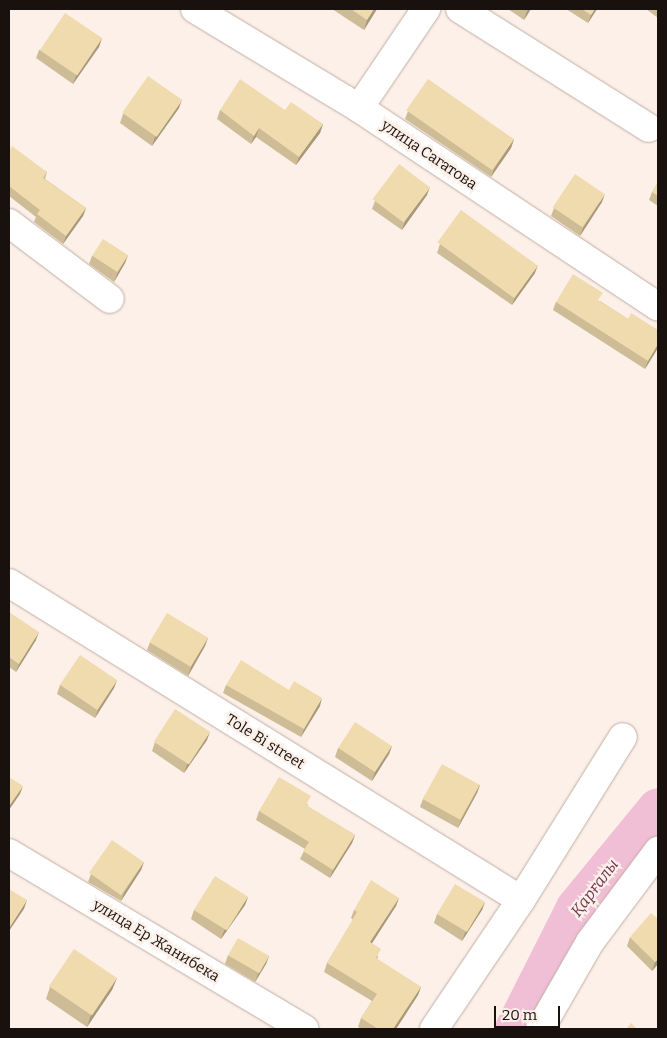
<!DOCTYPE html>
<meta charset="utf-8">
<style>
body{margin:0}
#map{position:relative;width:667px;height:1038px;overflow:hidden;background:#fcf0e9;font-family:Bitter,serif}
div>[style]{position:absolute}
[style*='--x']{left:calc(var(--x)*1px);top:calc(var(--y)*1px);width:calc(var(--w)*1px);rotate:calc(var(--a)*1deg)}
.river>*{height:40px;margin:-20px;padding:0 20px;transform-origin:20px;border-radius:20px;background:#f0bed5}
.roads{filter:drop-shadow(0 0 1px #c1aea3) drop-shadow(0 0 1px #c1aea3)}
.minor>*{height:28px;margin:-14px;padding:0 14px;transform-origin:14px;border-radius:14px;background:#fff}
.wall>*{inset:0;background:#cebc96}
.shaded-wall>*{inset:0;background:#a8997a}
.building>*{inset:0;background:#f0dbae;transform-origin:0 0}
span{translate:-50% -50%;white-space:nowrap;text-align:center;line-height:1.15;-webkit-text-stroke:4.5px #fcf0e9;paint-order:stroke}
.street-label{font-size:15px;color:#18110d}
.water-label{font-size:16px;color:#723655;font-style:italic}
.frame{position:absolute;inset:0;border:10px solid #18110d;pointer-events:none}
.scale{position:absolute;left:494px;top:1006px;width:66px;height:22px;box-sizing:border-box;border:2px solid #18110d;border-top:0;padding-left:6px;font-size:15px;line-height:18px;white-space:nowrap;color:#18110d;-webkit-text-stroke:4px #fcf0e9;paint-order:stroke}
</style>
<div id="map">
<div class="river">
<div style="--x:515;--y:1029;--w:136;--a:-63.2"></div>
<div style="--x:576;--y:908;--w:129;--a:-50.6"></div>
</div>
<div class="roads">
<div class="minor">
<div style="--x:195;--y:9;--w:192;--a:31.1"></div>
<div style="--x:359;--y:108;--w:359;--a:33.6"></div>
<div style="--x:460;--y:9;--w:223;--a:32.2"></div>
<div style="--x:359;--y:108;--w:120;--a:-55.9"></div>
<div style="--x:9;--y:223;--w:126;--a:37"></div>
<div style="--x:9;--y:583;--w:602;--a:31.76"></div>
<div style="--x:9;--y:853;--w:344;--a:30.8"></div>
<div style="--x:434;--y:1029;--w:156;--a:-56"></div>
<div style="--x:521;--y:900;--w:192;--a:-58"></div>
<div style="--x:540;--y:1029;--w:100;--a:-60.1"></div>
<div style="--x:590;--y:942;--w:114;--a:-53.2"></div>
</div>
</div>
<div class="wall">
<div style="clip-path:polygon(332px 9px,377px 9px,364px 30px)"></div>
<div style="clip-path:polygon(508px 9px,531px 9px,524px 20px)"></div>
<div style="clip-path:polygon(566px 9px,597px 9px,588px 23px)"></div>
<div style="clip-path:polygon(646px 9px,658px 9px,658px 18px)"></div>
<div style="clip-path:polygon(102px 38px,99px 47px,73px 84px,36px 58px,39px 50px)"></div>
<div style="clip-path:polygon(179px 108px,152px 146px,120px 123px,123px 114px)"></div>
<div style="clip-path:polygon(220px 110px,285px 110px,323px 124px,320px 133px,296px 165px,256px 137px,251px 144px,217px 119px)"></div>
<div style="clip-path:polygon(408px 111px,514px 139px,511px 148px,491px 177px,405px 119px)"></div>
<div style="clip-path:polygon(9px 151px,47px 172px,45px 179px,86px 208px,83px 216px,63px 244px,34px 222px,36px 217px,9px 196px)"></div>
<div style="clip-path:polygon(658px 182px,658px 206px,649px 200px,652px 192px)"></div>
<div style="clip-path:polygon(427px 195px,402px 230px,372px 209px,375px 201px)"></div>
<div style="clip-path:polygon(602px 202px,580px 236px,551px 216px,554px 208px)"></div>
<div style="clip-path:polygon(440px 244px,535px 273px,512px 305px,437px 253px)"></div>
<div style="clip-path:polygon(128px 255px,125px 263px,114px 282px,89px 264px,92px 256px)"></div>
<div style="clip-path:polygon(600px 301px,628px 319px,658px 330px,658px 348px,645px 369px,553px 310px,556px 302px)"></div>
<div style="clip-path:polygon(9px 612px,36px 640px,16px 672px,9px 667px)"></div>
<div style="clip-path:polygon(208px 638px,205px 646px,188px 676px,147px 650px,150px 642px)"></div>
<div style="clip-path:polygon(117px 680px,114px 688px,95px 718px,57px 694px,60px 685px)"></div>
<div style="clip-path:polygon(226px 685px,320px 706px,301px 737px,223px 693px)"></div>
<div style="clip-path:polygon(207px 740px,184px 773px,152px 751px,155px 742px)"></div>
<div style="clip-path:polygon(392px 746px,389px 754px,372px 781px,335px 757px,338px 748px)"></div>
<div style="clip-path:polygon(480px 785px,477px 793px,458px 828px,420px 807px,423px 799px)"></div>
<div style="clip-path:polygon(308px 804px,307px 806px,355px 835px,352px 843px,330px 878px,300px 859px,305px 849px,256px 820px,259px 811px)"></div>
<div style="clip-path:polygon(144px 862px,141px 870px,121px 901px,88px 882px,91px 874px)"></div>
<div style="clip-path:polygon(248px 897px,245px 905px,221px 939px,191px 919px,194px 910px)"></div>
<div style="clip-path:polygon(399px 898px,396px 906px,372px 943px,378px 957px,377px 959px,421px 987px,418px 995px,396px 1029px,362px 1029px,358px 1027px,361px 1018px,372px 1001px,324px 972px,327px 963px,353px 920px,351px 918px,354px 910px)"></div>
<div style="clip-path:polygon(485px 902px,482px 910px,462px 941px,434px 923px,437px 914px)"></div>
<div style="clip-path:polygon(630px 937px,658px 964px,652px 971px,627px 946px)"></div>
<div style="clip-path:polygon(228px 955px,269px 956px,266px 964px,255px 982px,225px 964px)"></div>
<div style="clip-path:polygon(117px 978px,112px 990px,87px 1027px,46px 999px,50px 987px)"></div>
</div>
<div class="shaded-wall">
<div style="clip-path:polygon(374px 9px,377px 9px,364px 30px,367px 20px)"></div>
<div style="clip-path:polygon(529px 9px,531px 9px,524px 20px,527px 11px)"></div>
<div style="clip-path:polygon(595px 9px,597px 9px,588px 23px,591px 15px)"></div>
<div style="clip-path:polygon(102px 38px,99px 47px,73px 84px,76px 76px)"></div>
<div style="clip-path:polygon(182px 100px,179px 108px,152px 146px,155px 137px)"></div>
<div style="clip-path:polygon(323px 124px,320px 133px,296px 165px,299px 157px)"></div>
<div style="clip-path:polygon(259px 128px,256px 137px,251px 144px,254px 136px)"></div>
<div style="clip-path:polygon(514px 139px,511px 148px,491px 177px,494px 169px)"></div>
<div style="clip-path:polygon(430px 187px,427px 195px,402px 230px,405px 221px)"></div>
<div style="clip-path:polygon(605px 194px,602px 202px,580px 236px,583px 228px)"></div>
<div style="clip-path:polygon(86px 208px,83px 216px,63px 244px,66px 236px)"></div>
<div style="clip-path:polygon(128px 255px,125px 263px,114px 282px,117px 274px)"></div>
<div style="clip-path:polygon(538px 265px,535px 273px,512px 305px,515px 297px)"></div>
<div style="clip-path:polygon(658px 344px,658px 348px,645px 369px,648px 361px)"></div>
<div style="clip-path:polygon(39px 632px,36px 640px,16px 672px,19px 664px)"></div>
<div style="clip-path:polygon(208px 638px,205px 646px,188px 676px,191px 667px)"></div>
<div style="clip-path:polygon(117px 680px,114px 688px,95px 718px,98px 710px)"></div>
<div style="clip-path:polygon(322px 698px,320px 706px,301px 737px,304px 729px)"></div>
<div style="clip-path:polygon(210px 732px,207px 740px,184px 773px,187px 765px)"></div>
<div style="clip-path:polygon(392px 746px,389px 754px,372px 781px,375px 772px)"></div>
<div style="clip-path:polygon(480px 785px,477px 793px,458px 828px,461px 820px)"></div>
<div style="clip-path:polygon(23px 786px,20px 794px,9px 810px,9px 806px)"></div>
<div style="clip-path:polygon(355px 835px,352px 843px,330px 878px,333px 870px)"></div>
<div style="clip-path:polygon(144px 862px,141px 870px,121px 901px,124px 893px)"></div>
<div style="clip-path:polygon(248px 897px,245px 905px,221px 939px,224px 931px)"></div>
<div style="clip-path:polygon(399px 898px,396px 906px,367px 951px,370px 942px)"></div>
<div style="clip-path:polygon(27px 900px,24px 909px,9px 931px,9px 928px)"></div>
<div style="clip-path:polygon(485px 902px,482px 910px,462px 941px,465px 933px)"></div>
<div style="clip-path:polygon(269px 956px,266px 964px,255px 982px,258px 974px)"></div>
<div style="clip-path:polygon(658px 959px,658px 964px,652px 971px,655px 962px)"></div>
<div style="clip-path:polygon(117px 978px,112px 990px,87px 1027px,91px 1015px)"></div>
<div style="clip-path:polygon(421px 987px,418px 995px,396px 1029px,393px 1029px)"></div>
</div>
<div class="building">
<div style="clip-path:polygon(351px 9px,374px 9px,367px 20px)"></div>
<div style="clip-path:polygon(582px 9px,595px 9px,591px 15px)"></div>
<div style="left:65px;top:13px;width:45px;height:45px;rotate:34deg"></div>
<div style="left:148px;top:76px;width:42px;height:45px;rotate:35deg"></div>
<div style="clip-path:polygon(240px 79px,285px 110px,291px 102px,323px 124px,299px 157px,259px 128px,254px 136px,220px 110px)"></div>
<div style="left:428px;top:79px;width:105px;height:38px;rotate:35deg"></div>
<div style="clip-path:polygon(12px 146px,47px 172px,43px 178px,86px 208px,66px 236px,37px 214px,40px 210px,9px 186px,9px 151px)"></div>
<div style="left:399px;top:164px;width:39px;height:44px;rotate:37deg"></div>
<div style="left:575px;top:174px;width:36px;height:40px;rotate:34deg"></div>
<div style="clip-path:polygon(658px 182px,658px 196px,652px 192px)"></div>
<div style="left:461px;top:210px;width:95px;height:40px;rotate:36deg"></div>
<div style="left:103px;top:239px;width:30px;height:20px;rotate:33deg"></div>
<div style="clip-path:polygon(573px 274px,603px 293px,598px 300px,628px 319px,631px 313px,658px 330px,658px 344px,648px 361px,556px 302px)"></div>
<div style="clip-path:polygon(9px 612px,39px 632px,19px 664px,9px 657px)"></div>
<div style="left:167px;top:613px;width:48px;height:34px;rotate:31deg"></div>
<div style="left:80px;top:655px;width:45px;height:36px;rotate:34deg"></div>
<div style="clip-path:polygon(241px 660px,289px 690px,294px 681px,322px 698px,304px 729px,226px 685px)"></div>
<div style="left:175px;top:709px;width:42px;height:39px;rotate:33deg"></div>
<div style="left:355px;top:722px;width:44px;height:31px;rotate:33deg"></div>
<div style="left:442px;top:764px;width:43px;height:40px;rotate:29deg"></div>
<div style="clip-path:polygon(9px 777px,23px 786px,9px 806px)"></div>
<div style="clip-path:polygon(279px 777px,311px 796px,306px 805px,355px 835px,333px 870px,303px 851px,309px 842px,259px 811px)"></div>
<div style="left:112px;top:840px;width:39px;height:40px;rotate:35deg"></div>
<div style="left:215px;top:876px;width:39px;height:40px;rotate:32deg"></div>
<div style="clip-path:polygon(371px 880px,399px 898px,370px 942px,381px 949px,376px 958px,421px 987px,393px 1029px,378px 1029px,361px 1018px,377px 994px,327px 963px,357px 912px,354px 910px)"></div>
<div style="left:455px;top:884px;width:35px;height:35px;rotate:31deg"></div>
<div style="clip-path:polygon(9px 889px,27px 900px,9px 928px)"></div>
<div style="clip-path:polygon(651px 913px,658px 919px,658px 959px,655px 962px,630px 937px)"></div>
<div style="left:238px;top:938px;width:36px;height:20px;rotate:30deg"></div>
<div style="left:74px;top:949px;width:52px;height:45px;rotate:34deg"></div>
<div style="clip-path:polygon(631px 1023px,637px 1029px,626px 1029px)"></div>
</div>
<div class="street-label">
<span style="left:429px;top:155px;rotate:34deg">улица Сагатова</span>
<span style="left:265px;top:742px;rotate:32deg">Tole Bi street</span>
<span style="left:156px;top:941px;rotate:31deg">улица Ер Жанибека</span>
</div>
<div class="water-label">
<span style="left:595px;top:888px;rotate:-53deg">Қарғалы</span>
</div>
<div class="frame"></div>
<div class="scale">20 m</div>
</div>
